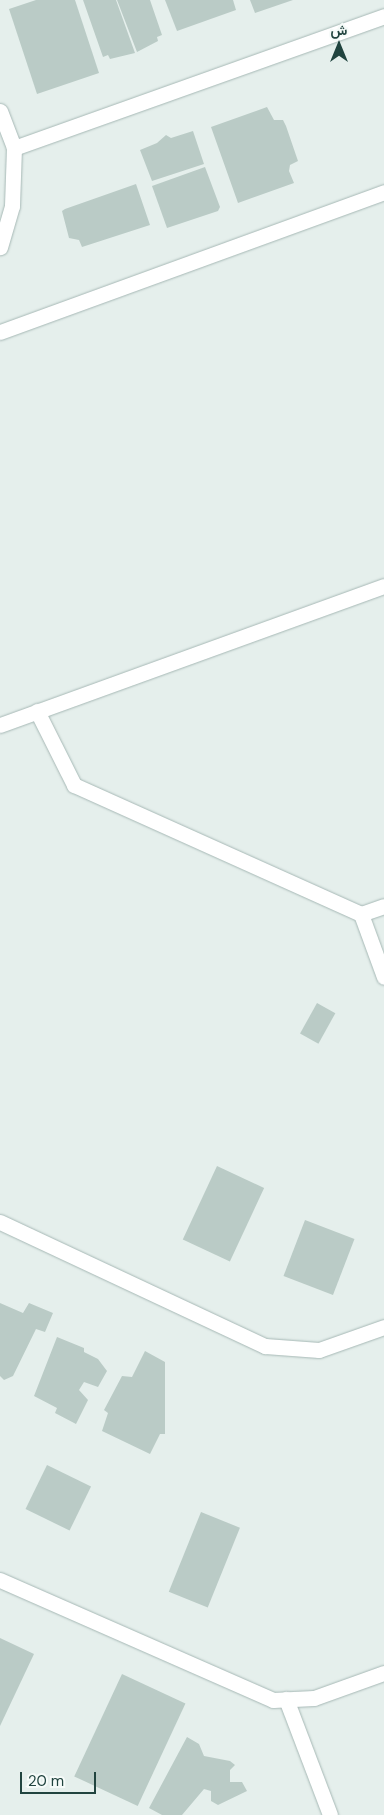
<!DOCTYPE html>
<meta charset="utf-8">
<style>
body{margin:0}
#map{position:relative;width:384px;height:1815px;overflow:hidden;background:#e5efec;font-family:"DM Sans",Vazirmatn,sans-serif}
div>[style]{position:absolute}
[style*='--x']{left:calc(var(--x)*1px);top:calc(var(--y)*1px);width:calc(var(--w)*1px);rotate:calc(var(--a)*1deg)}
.building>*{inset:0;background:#bacbc6;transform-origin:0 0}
.roads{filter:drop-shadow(0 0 1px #a6b8b5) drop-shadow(0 0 1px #a6b8b5)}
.minor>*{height:15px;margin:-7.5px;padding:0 7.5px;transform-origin:7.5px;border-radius:7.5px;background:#fff}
.tertiary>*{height:15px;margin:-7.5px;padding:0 7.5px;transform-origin:7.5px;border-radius:7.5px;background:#fff}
span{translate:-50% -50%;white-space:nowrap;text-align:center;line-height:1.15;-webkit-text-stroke:4px #f6fbf9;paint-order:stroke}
.north{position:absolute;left:314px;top:20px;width:50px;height:50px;-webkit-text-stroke:4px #f6fbf9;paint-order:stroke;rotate:0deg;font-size:14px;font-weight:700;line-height:20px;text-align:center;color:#21443f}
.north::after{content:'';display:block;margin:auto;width:18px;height:22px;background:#21443f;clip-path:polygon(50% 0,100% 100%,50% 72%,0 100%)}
.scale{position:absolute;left:20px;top:1772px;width:76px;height:22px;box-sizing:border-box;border:2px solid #21443f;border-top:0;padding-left:6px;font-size:15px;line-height:18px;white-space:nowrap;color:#21443f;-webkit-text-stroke:4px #f6fbf9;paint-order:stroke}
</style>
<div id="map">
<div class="building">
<div style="clip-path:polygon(36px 0,75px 0,99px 73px,37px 94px,9px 9px)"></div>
<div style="clip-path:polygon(83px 0,116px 0,135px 53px,110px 59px,108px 55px,103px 57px)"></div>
<div style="clip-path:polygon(117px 0,150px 0,162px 35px,157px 37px,158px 41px,137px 52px)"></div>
<div style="clip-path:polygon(165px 0,233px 0,236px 10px,177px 31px)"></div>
<div style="clip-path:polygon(250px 0,293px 0,255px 13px)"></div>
<div style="clip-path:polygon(267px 107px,274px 120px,283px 120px,286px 126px,298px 161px,290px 165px,289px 171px,294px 183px,238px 203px,211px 127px)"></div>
<div style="clip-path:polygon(193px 131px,204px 164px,152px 181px,140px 150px,157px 143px,166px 135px,171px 138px)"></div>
<div style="clip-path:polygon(205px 167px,220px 207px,218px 211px,167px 228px,152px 186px)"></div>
<div style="clip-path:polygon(136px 184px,150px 225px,82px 247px,79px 240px,69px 238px,62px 211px,65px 209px)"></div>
<div style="left:317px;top:1003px;width:21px;height:35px;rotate:29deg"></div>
<div style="left:217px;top:1166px;width:52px;height:81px;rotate:25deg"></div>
<div style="left:305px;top:1220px;width:53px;height:60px;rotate:21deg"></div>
<div style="clip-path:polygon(0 1303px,23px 1313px,29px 1303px,53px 1313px,45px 1332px,36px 1329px,13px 1376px,4px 1380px,0 1376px)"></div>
<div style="clip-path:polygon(57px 1337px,84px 1348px,84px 1352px,98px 1359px,107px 1371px,98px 1387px,84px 1382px,79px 1390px,88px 1400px,76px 1424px,55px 1413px,57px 1408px,34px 1396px)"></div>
<div style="clip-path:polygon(145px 1351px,165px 1362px,165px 1434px,160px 1434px,150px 1454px,102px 1431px,108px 1413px,104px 1410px,122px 1376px,132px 1377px)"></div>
<div style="left:47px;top:1465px;width:49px;height:49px;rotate:26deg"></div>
<div style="left:201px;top:1512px;width:42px;height:86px;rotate:22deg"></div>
<div style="clip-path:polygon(0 1638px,34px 1654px,0 1726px)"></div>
<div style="left:122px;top:1674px;width:70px;height:113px;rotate:25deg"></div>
<div style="clip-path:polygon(187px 1737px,199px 1744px,204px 1756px,230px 1761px,235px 1765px,230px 1770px,230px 1782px,242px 1782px,247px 1791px,218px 1805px,211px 1801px,211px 1791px,204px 1789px,182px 1815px,162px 1815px,149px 1808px)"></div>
</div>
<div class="roads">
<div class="minor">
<div style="--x:0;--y:111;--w:40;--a:69"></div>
<div style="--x:14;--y:148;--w:58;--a:92"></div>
<div style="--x:12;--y:206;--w:43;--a:106.3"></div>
<div style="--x:14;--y:148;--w:393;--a:-19.6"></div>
<div style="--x:0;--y:332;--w:409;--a:-20"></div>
<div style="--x:37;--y:711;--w:83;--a:63.4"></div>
<div style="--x:74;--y:785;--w:315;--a:24.2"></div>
<div style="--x:361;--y:914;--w:24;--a:-19"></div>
<div style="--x:361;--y:914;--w:67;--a:69.9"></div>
<div style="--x:0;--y:1222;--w:293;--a:25.1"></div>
<div style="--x:265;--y:1346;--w:54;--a:4.2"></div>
<div style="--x:319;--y:1350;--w:69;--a:-19.5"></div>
<div style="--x:0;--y:1580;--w:298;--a:23.7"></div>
<div style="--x:273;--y:1700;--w:41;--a:-2.8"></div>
<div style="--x:314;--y:1698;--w:74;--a:-19.7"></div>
<div style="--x:286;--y:1699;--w:124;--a:69.2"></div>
</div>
<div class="tertiary">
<div style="--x:0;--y:725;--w:408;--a:-19.9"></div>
</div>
</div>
<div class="north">ش</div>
<div class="scale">20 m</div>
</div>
